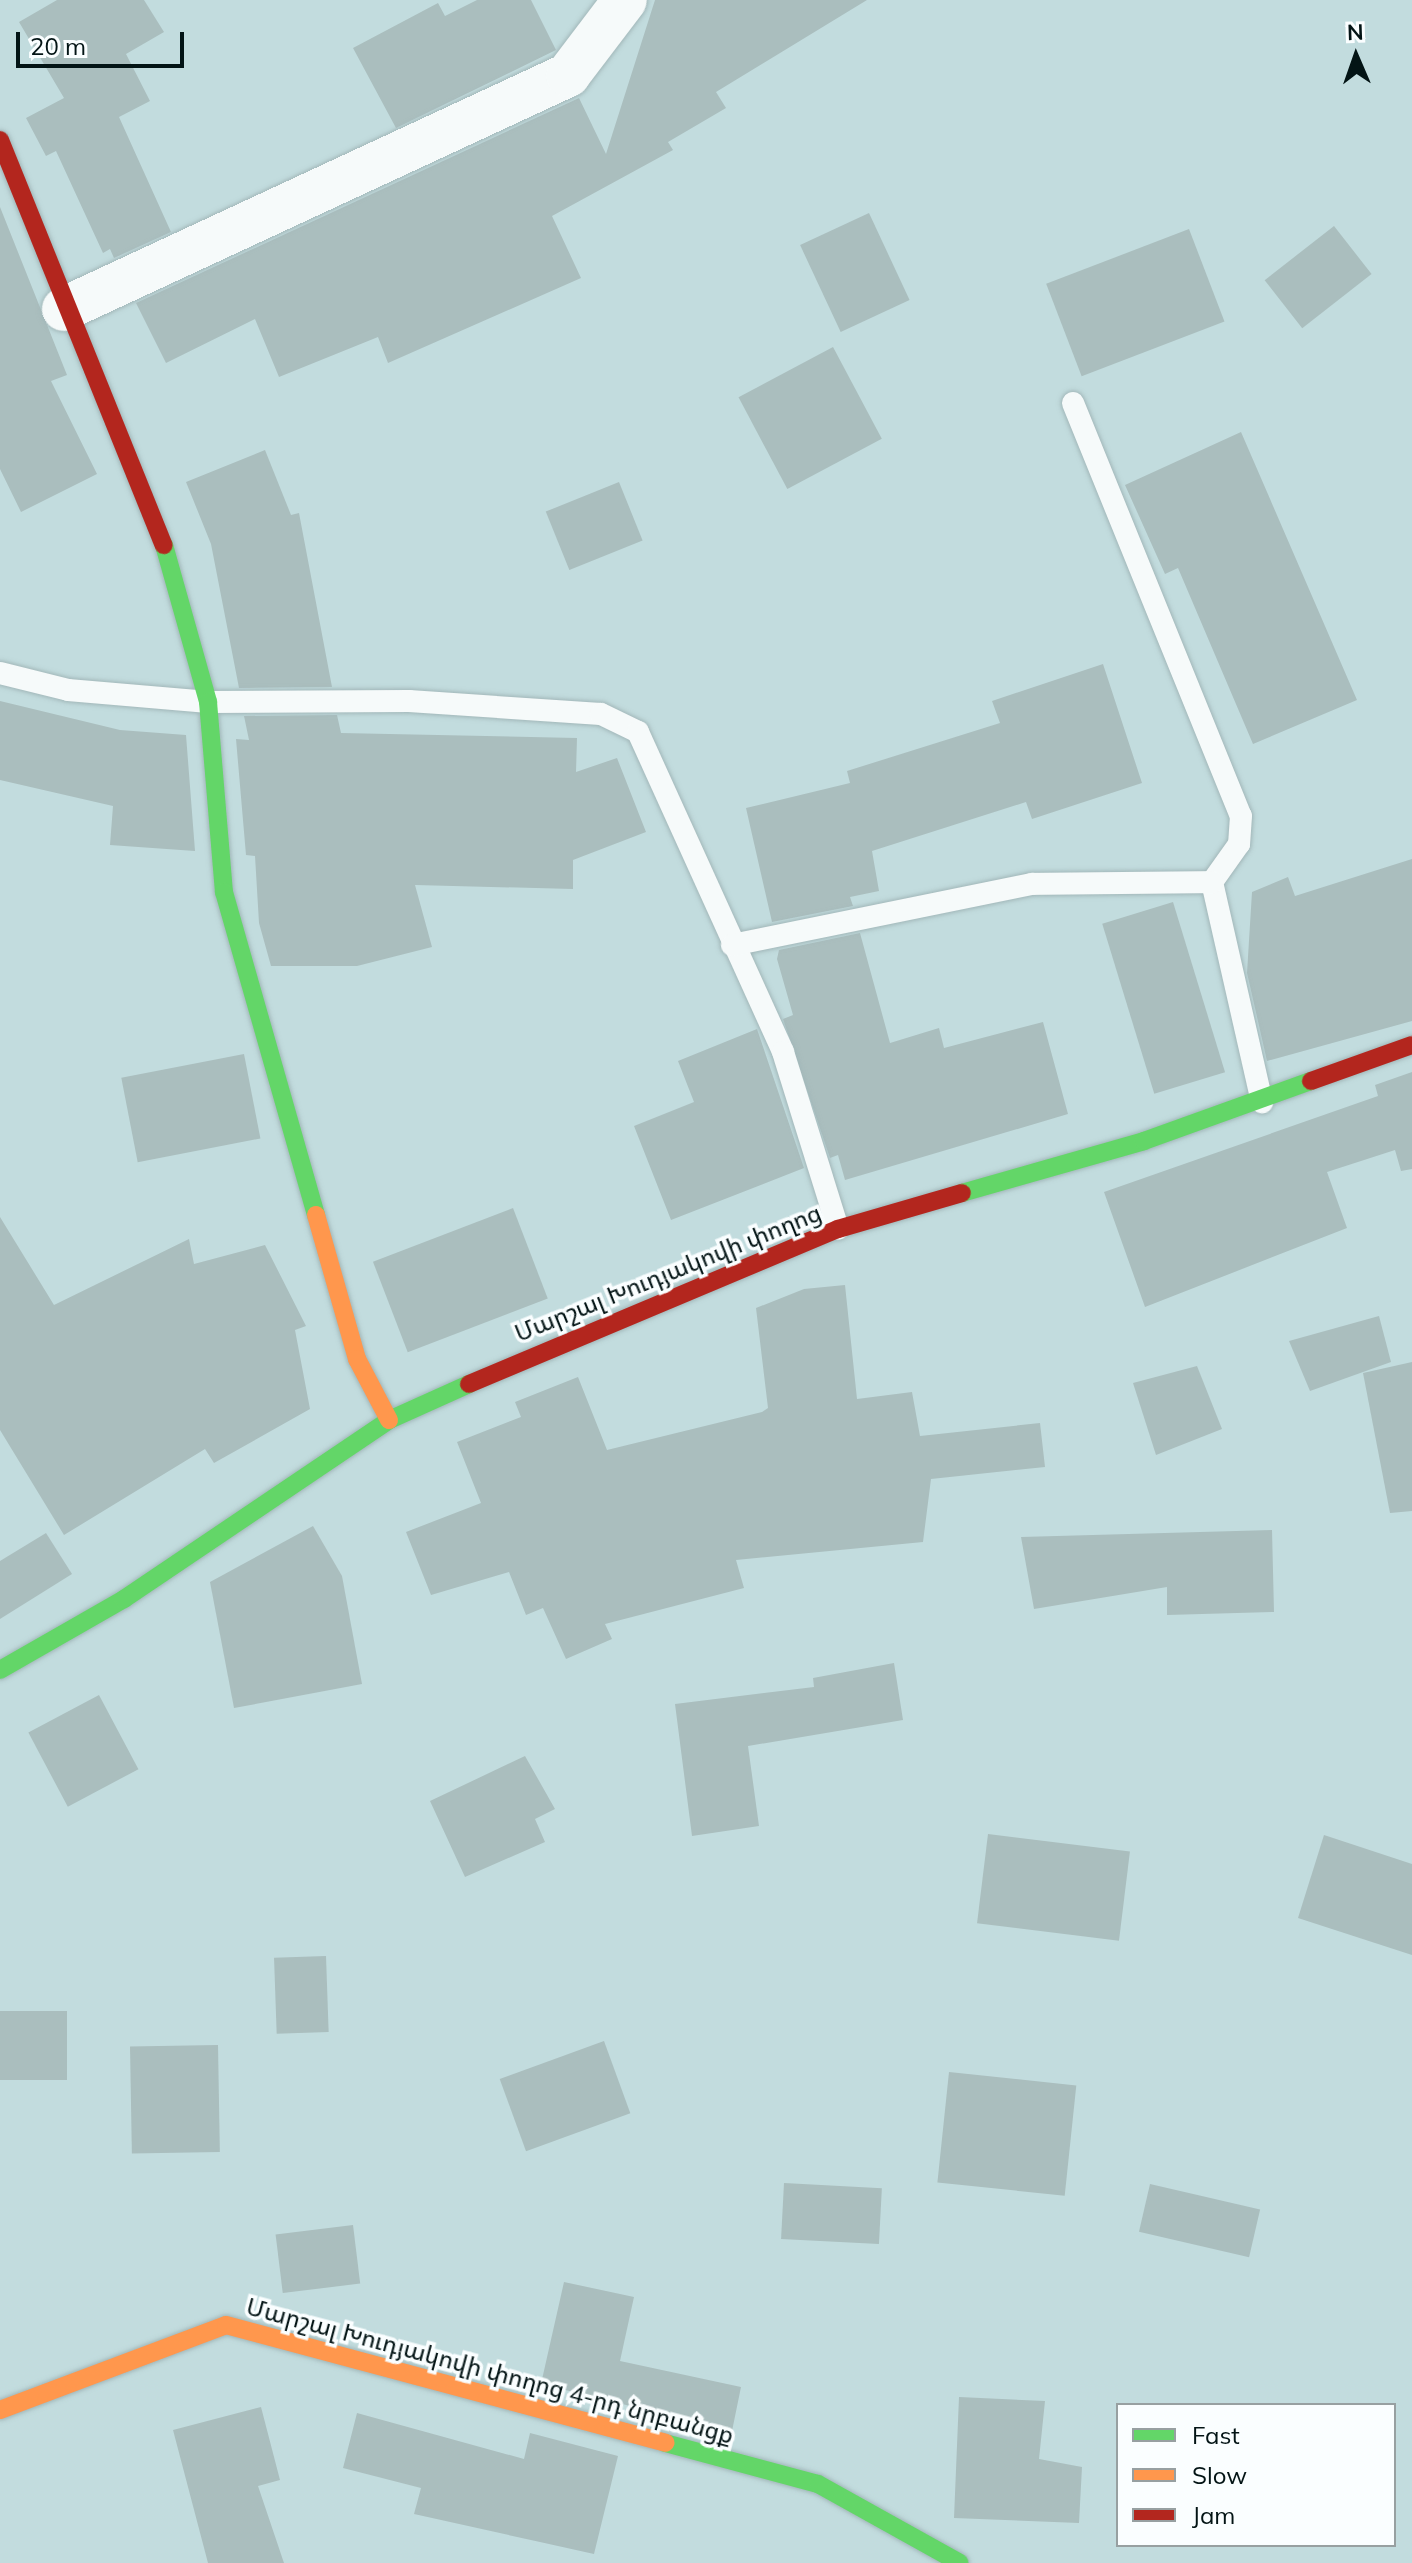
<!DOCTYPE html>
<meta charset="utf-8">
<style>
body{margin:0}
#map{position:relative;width:1412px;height:2563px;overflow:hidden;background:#c2dcde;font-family:Mulish,"Noto Sans Armenian",sans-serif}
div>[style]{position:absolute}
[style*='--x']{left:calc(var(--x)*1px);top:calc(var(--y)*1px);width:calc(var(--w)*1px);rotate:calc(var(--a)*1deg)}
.building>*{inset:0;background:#aabebe;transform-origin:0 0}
.roads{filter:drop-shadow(0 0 2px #a2b7b9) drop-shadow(0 0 2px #a2b7b9)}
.lane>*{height:22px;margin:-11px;padding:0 11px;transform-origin:11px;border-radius:11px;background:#f6fafa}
.street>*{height:44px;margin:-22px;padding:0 22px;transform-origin:22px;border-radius:22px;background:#f6fafa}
.fast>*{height:18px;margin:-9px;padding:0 9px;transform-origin:9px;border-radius:9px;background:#63d668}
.slow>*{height:18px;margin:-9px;padding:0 9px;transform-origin:9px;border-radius:9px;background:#ff974d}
.jam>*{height:18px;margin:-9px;padding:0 9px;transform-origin:9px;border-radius:9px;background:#b3261e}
span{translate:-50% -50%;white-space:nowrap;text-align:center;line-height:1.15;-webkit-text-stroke:7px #fafeff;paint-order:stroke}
.street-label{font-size:24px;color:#031415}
.legend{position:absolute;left:1116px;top:2403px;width:280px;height:144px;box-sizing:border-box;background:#fafeff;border:2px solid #97a0a1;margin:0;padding:10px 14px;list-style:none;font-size:24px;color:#031415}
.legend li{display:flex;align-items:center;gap:16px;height:40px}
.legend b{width:40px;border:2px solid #97a0a1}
.north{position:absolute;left:1316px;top:16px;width:80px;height:80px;-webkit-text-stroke:6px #fafeff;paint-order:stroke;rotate:358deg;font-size:22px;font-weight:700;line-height:32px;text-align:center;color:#031415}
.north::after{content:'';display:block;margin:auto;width:28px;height:36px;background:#031415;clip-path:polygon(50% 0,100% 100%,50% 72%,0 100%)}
.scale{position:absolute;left:16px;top:32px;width:168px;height:36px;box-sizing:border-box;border:4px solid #031415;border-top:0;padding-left:10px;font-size:24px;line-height:28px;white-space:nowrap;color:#031415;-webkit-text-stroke:6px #fafeff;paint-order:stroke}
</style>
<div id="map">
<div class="building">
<div style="clip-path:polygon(57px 0,144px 0,164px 32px,126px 54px,150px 101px,119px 117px,171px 232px,114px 258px,110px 249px,103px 253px,56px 151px,46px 156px,26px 118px,64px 98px,19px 22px)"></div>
<div style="clip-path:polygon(477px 0,531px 0,556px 50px,396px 128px,353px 48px,438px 3px,445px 16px)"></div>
<div style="clip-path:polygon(655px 0,867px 0,716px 92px,726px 108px,668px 142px,673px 150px,552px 216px,581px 278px,388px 363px,378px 337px,279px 377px,255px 319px,166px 363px,136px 303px,579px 98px,606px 154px)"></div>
<div style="clip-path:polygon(0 207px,67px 375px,51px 381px,97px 474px,21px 512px,0 469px)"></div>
<div style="left:869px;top:213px;width:96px;height:76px;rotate:65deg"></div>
<div style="left:1334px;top:226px;width:61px;height:88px;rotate:52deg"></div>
<div style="left:1189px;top:229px;width:99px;height:153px;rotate:69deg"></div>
<div style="left:833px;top:347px;width:104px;height:107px;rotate:62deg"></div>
<div style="clip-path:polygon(1241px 432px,1357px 700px,1253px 744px,1178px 568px,1165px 574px,1125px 485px)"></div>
<div style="clip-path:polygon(265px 450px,291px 515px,299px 513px,332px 687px,239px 688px,211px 544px,186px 482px)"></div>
<div style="left:619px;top:482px;width:63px;height:79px;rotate:68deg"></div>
<div style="clip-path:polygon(1103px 664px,1142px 783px,1032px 819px,1026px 802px,872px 851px,879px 891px,850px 897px,853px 906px,772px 922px,746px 808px,850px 783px,847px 771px,1000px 723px,992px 701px)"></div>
<div style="clip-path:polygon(0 701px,120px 730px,186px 735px,195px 851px,110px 845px,113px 806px,0 780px)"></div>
<div style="clip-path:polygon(337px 715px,341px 733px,577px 738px,576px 772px,617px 758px,646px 832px,573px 860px,573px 889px,415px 885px,432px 947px,357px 966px,271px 966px,259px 923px,255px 856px,246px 855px,236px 739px,249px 740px,244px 716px)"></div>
<div style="clip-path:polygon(1412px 859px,1412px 1021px,1267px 1061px,1247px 973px,1252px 892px,1288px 877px,1295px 896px)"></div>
<div style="left:1173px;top:902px;width:178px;height:74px;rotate:73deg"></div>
<div style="clip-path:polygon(860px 933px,890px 1043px,939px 1028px,944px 1048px,1043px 1022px,1068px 1114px,845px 1180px,838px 1155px,830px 1158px,783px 1019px,793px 1015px,777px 959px,779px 950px)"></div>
<div style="clip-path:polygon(757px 1029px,804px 1168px,671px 1220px,634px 1126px,694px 1102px,678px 1061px)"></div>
<div style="left:244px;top:1054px;width:86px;height:125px;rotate:79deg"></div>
<div style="clip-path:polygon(1412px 1072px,1412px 1169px,1401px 1171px,1395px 1150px,1327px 1172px,1347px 1228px,1145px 1307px,1104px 1192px,1378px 1096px,1375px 1085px)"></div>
<div style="left:513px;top:1208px;width:97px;height:150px;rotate:69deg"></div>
<div style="clip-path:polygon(0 1217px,54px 1305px,189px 1239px,194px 1264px,265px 1245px,306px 1326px,295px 1330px,310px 1409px,214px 1463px,205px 1449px,64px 1535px,0 1430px)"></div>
<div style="clip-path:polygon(845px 1285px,857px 1399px,912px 1392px,920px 1436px,1040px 1423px,1045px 1467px,931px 1479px,923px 1542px,736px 1560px,744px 1588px,605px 1624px,612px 1639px,566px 1659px,543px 1608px,526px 1615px,509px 1572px,431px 1595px,406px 1532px,481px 1503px,457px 1442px,521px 1417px,515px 1402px,578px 1377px,607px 1450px,762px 1412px,768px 1408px,756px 1308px,804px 1289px)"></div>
<div style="clip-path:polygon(1379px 1316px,1391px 1362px,1310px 1391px,1289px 1341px)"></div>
<div style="clip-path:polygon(1412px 1362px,1412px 1511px,1390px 1513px,1363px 1373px)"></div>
<div style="clip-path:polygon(1197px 1366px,1222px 1429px,1156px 1455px,1133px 1383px)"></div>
<div style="clip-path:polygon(313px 1526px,342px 1576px,362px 1684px,234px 1708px,210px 1582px)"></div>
<div style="clip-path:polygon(1272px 1530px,1274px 1612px,1167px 1615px,1167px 1587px,1034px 1609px,1021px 1537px)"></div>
<div style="clip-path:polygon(46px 1533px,72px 1574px,0 1619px,0 1561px)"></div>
<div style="clip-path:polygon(894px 1663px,903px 1720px,748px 1746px,759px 1826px,692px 1836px,675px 1704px,814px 1687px,813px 1678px)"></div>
<div style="left:99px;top:1695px;width:84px;height:80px;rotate:62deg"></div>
<div style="clip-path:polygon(525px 1756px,555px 1809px,535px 1819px,545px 1842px,465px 1877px,430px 1801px)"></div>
<div style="left:988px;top:1834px;width:143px;height:90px;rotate:7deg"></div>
<div style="clip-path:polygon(1324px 1835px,1412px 1864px,1412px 1955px,1298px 1918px)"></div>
<div style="left:326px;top:1956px;width:76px;height:52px;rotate:88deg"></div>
<div style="left:0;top:2011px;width:67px;height:69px"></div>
<div style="left:604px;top:2041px;width:77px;height:111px;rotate:70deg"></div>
<div style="left:218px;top:2045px;width:107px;height:88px;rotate:89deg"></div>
<div style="left:949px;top:2072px;width:128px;height:111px;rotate:6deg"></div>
<div style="left:784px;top:2183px;width:98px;height:56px;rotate:3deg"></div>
<div style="left:1150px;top:2184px;width:113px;height:49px;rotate:13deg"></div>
<div style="left:353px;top:2225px;width:59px;height:78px;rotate:83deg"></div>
<div style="clip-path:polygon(564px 2282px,634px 2297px,620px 2361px,741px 2387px,732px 2431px,541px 2384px)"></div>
<div style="clip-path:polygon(959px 2397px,1045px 2401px,1039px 2459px,1082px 2467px,1079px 2523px,954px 2518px)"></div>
<div style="clip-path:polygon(261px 2407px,280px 2480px,258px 2486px,284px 2563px,208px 2563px,173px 2430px)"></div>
<div style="clip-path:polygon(357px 2413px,524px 2459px,530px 2433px,618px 2456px,594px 2554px,414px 2514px,421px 2488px,343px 2468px)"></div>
</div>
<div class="roads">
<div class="lane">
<div style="--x:1073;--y:403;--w:446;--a:67.9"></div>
<div style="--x:1241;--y:816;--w:28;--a:94"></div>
<div style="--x:1239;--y:844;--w:47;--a:125.4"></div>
<div style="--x:1212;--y:882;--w:226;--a:77.2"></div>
<div style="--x:0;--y:673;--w:70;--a:14"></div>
<div style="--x:68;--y:690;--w:141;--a:4.9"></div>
<div style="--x:208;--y:702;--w:201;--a:-0.3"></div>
<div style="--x:409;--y:701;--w:192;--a:3.9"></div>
<div style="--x:601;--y:714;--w:41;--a:25.9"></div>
<div style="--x:638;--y:732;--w:351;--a:65.6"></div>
<div style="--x:783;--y:1052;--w:185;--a:72.7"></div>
<div style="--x:732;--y:945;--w:306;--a:-11.5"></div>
<div style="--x:1032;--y:884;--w:180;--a:-0.6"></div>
</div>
<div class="street">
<div style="--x:64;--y:309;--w:556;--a:-24.9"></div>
<div style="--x:568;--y:75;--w:94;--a:-52.8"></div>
</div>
<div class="fast">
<div style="--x:164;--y:545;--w:163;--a:74.3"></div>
<div style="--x:208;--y:702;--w:191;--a:85.2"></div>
<div style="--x:224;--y:892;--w:336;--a:74.1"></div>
<div style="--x:962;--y:1193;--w:189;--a:-15.9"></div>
<div style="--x:1144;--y:1141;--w:177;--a:-19.8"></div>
<div style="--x:0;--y:1670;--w:143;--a:-29.8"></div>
<div style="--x:124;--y:1599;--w:320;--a:-34"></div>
<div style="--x:389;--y:1420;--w:88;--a:-24.2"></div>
<div style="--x:665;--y:2443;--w:158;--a:15"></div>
<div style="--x:818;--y:2484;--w:162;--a:29.1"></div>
</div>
<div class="slow">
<div style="--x:316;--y:1215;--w:150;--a:74.1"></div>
<div style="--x:357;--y:1359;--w:69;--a:62.3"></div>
<div style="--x:0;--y:2410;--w:241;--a:-20.6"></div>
<div style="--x:226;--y:2325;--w:455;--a:15"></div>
</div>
<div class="jam">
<div style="--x:0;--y:140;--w:437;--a:68"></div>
<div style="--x:1311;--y:1081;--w:107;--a:-19.6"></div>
<div style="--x:469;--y:1384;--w:400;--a:-22.8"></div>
<div style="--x:838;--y:1229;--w:129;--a:-16.2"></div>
</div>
</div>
<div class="street-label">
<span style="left:668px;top:1273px;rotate:-22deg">Մարշալ Խուդյակովի փողոց</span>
<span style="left:490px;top:2371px;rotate:15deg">Մարշալ Խուդյակովի փողոց 4-րդ նրբանցք</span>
</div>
<ul class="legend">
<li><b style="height:10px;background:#63d668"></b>Fast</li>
<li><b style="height:10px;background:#ff974d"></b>Slow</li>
<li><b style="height:10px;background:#b3261e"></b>Jam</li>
</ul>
<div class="north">N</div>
<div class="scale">20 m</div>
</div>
